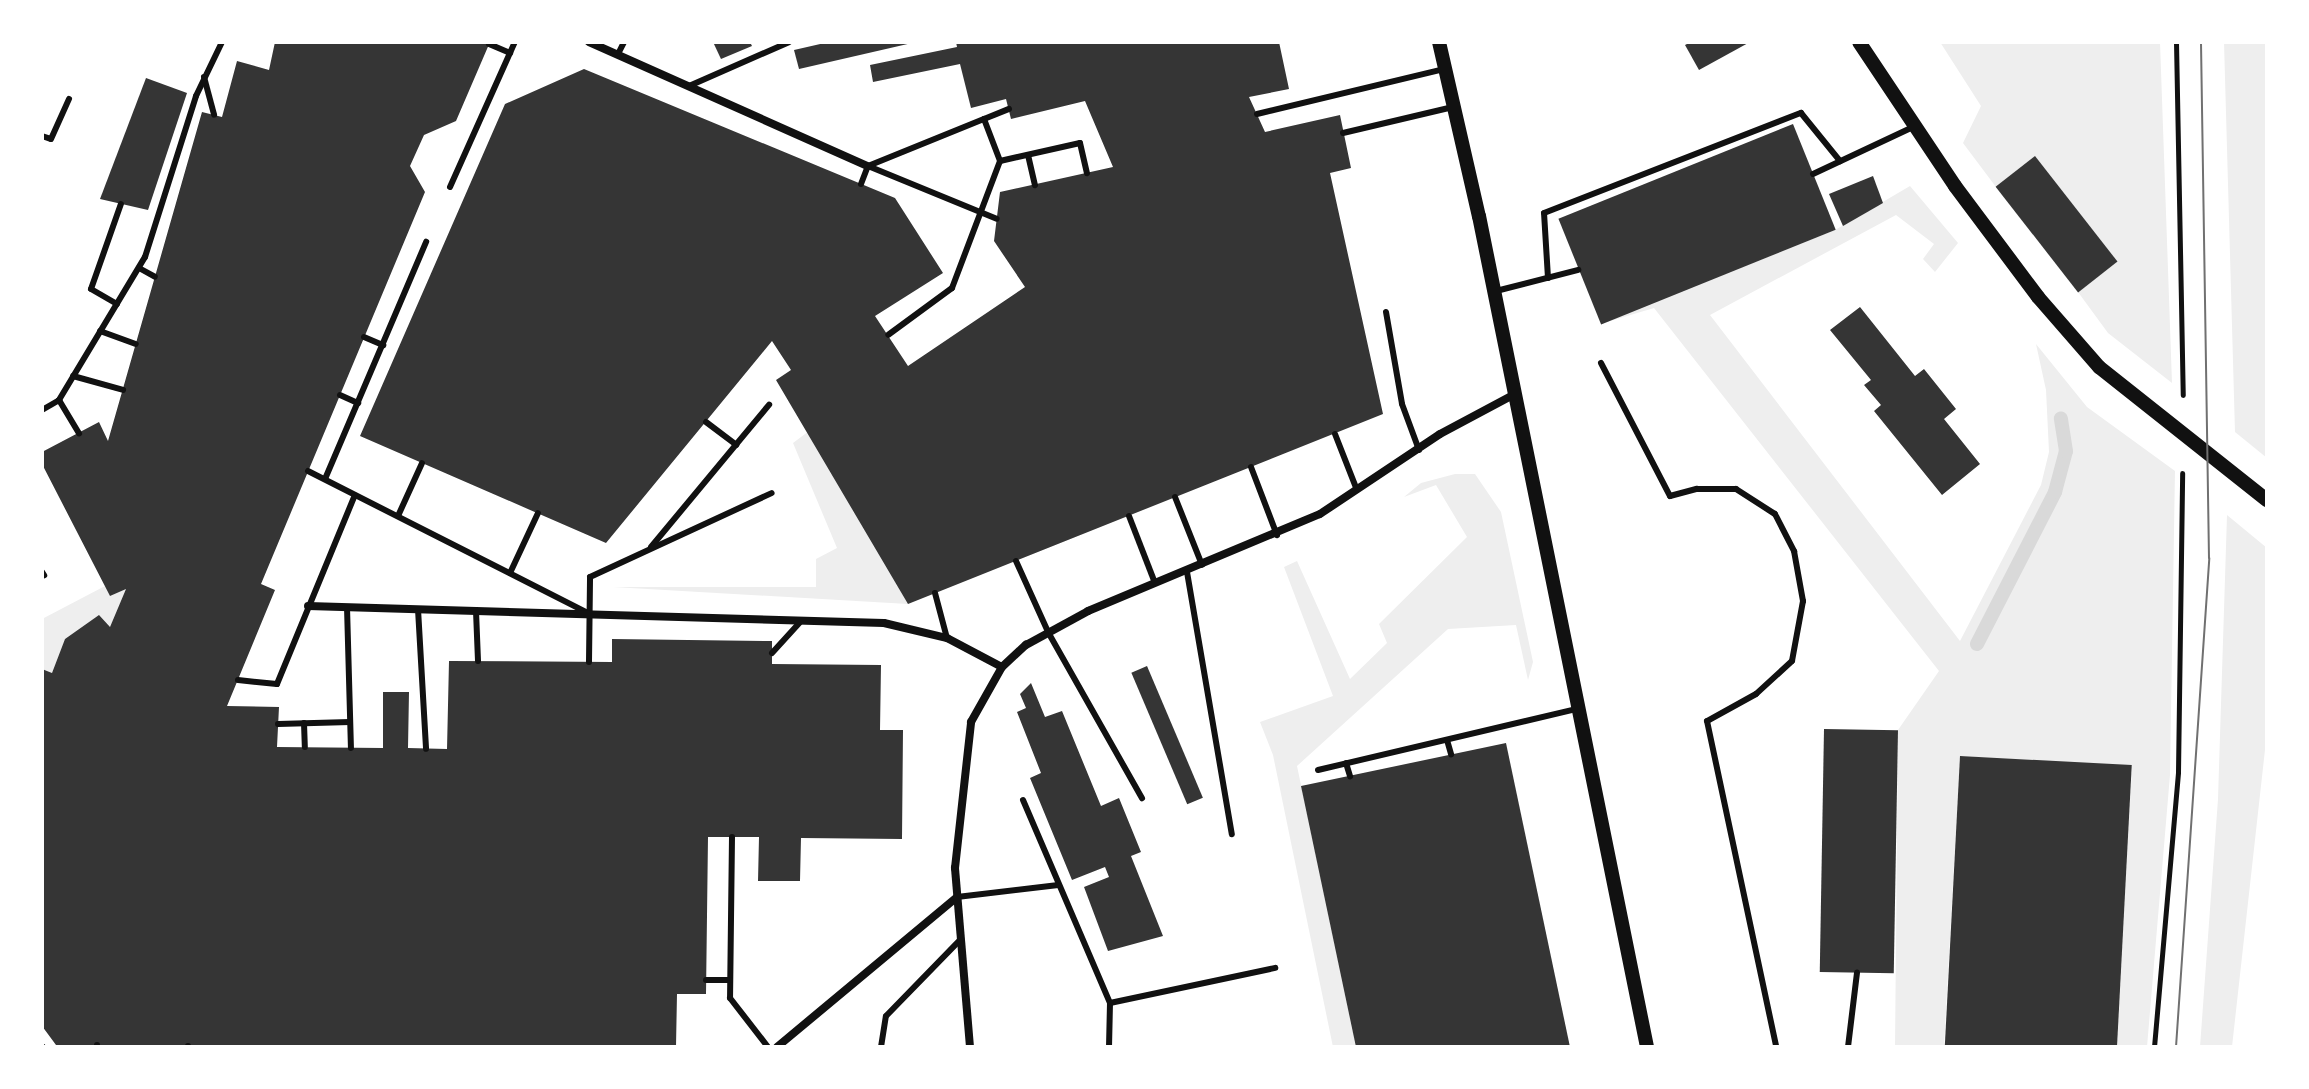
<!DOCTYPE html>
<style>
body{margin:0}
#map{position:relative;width:2309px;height:1089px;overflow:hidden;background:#fff;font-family:"Noto Sans",sans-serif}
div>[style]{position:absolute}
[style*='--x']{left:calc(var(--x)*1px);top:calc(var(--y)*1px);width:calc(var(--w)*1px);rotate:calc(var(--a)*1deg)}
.green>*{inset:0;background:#eee}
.stream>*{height:14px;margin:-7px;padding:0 7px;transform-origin:7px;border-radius:7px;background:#d9d9d9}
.building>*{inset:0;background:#353535;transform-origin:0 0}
.path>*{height:5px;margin:-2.5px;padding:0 2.5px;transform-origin:2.5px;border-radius:2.5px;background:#111}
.service>*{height:6px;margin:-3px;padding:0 3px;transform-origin:3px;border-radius:3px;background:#111}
.minor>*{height:8px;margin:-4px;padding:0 4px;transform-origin:4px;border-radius:4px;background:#111}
.tertiary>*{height:14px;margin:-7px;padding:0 7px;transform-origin:7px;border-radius:7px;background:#111}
.tram>*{height:2px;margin:-1px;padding:0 1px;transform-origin:1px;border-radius:1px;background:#707070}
span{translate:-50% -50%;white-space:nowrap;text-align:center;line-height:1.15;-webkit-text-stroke:6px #fff;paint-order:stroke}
.frame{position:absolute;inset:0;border:44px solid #fff;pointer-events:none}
</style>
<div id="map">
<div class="green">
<div style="clip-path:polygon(1940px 42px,2160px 42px,2172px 383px,2108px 333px,2078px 292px,2117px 261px,2035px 156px,1996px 187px,1963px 143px,1981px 106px)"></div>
<div style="clip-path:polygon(2224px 42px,2267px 42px,2267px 458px,2235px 432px)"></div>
<div style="clip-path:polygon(1910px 186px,1958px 243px,1935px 272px,1923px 259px,1934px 244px,1896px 215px,1710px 315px,1960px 641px,2041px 485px,2049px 452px,2046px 390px,2036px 344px,2087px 407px,2175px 471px,2170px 775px,2147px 1047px,2117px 1047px,2132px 766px,1960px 756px,1944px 1047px,1895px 1047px,1898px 730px,1939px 671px,1654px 308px,1600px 324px,1835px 230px)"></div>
<div style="clip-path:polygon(809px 431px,908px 604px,613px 587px,816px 587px,816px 559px,837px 548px,793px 443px)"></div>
<div style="clip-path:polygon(1455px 474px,1475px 474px,1501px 512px,1533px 662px,1528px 680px,1516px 625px,1448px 629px,1297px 766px,1356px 1047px,1333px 1047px,1273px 755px,1260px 722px,1333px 696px,1284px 567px,1297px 561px,1350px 679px,1387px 643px,1379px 624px,1467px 537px,1436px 485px,1404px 497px,1421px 483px)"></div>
<div style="clip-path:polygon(2227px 515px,2267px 548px,2267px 732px,2232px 1047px,2200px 1047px,2218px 799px)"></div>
<div style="clip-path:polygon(105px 586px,110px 596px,126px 589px,110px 627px,98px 616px,65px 639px,52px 673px,42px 669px,42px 619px)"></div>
</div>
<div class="stream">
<div style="--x:1977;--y:644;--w:171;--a:-62.8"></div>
<div style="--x:2055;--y:492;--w:42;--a:-75"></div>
<div style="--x:2066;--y:451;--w:33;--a:-99"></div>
</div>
<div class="building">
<div style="clip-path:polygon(275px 42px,490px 42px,456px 121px,424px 135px,410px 166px,425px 192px,261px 584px,275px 590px,227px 706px,279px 707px,277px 747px,383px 748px,383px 692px,409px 692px,408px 748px,447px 749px,449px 661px,612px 662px,612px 639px,772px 641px,772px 664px,881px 665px,880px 730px,903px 730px,902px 839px,801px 838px,800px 881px,758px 881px,759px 837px,708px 837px,706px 994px,677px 994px,676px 1047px,56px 1045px,42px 1026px,42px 669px,52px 673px,65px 639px,99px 615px,110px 627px,126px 589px,110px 596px,42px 464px,42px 452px,99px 422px,108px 441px,202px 112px,222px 117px,237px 61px,269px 70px)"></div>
<div style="clip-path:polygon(713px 42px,750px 42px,752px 46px,721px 59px)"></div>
<div style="clip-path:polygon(829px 42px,912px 42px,912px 43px,799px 69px,794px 50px)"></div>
<div style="clip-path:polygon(956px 42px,1279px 42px,1289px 89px,1249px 97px,1265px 132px,1340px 115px,1351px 168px,1330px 173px,1383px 414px,908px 604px,776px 380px,791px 370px,772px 341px,606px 543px,360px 436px,505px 104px,584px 69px,895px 198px,943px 273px,875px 316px,908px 366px,1025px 287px,994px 241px,1000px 192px,1113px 167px,1085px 101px,1011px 119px,1006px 99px,971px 108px,960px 64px,873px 82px,870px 65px,957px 47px)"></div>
<div style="clip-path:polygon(1691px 42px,1750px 42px,1699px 70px,1685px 45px)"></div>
<div style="clip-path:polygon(146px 78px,187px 93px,148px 210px,100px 199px)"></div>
<div style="left:1793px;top:124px;width:114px;height:253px;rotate:68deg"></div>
<div style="left:2035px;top:156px;width:134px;height:50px;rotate:52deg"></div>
<div style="clip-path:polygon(1873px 176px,1883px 203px,1843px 226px,1829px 194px)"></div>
<div style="clip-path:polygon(1860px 307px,1915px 376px,1924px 369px,1956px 409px,1944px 419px,1980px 464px,1942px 495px,1874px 411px,1881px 405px,1864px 385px,1871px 380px,1830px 330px)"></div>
<div style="left:1147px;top:666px;width:143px;height:17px;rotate:67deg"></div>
<div style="clip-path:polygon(1031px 683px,1045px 717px,1062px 711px,1101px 806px,1119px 798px,1141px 852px,1131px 856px,1163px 936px,1108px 951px,1084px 887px,1109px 877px,1105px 867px,1072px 880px,1030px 778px,1041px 773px,1017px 712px,1026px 708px,1020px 694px)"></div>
<div style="left:1824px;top:729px;width:74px;height:243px;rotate:1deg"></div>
<div style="clip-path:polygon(1506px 743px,1570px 1047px,1356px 1047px,1301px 786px)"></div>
<div style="left:1960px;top:756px;width:172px;height:291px;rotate:3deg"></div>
</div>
<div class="path">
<div style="--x:2176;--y:42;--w:353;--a:88.9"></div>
<div style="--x:2154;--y:1047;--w:276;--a:-85"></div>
<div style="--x:2178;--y:772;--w:299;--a:-89.2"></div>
</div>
<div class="service">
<div style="--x:489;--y:44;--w:23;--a:23"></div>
<div style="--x:618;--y:54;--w:13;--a:-63"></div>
<div style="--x:204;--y:77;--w:39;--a:75"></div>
<div style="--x:689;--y:86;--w:109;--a:-23.7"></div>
<div style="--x:1257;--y:114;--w:192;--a:-13.5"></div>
<div style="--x:984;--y:119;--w:27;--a:-22"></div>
<div style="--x:1343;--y:133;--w:113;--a:-13.3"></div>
<div style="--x:42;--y:136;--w:9;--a:18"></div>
<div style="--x:51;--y:139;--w:44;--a:-65.8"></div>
<div style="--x:1028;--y:155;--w:31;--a:77"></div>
<div style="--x:1000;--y:161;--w:82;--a:-12.7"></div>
<div style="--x:1080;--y:143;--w:31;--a:77"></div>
<div style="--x:868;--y:166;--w:125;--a:-22.1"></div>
<div style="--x:984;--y:119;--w:45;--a:69.1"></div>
<div style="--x:1000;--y:161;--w:136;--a:110.7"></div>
<div style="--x:952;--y:288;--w:79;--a:143.7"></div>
<div style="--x:1813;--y:174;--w:110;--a:-25.2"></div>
<div style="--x:861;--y:184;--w:19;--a:-69"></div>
<div style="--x:868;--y:166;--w:139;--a:22.3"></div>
<div style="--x:450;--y:187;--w:159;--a:-65.9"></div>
<div style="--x:139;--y:268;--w:18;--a:29"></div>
<div style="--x:1548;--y:278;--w:65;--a:-93.5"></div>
<div style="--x:1544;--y:213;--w:276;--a:-21.3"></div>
<div style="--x:1801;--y:113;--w:62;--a:50.9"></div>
<div style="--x:1496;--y:291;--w:85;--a:-14.4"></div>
<div style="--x:117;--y:304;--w:30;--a:-150"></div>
<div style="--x:91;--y:289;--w:90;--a:-70.6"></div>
<div style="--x:1386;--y:312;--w:93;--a:80.1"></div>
<div style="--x:1402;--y:404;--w:49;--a:69.7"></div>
<div style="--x:100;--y:331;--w:38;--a:20"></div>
<div style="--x:364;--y:337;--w:21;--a:23"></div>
<div style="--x:1601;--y:363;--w:150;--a:62.6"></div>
<div style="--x:1670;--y:496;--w:28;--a:-15"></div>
<div style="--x:1697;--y:489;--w:39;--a:0"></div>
<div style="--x:1736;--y:489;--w:46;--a:32.7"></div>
<div style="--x:1775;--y:514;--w:42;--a:62.8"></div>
<div style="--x:1794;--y:551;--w:51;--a:79.8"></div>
<div style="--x:1803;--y:601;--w:61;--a:100.4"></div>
<div style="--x:1792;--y:661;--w:49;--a:137.5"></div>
<div style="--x:1756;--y:694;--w:56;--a:151.1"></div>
<div style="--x:1707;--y:721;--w:333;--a:78"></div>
<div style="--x:73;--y:376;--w:52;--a:15.6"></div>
<div style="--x:340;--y:395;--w:20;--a:24"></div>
<div style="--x:59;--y:400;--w:39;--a:59"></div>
<div style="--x:42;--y:410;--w:20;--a:-30"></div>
<div style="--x:59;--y:400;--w:167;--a:-59"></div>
<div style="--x:145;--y:257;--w:169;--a:-72.4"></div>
<div style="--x:196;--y:96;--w:60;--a:-64.3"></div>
<div style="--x:706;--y:422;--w:38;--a:37"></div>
<div style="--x:1335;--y:434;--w:60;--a:68.6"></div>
<div style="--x:1251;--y:467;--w:73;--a:69.1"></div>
<div style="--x:308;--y:471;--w:312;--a:26.9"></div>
<div style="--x:325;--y:479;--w:258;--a:-66.9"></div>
<div style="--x:1175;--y:497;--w:73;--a:68.3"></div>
<div style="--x:398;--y:516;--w:58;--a:-65.6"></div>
<div style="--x:1129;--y:516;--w:72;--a:68.8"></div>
<div style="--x:651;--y:547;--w:185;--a:-50.3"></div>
<div style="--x:1016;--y:561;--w:78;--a:65.7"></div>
<div style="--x:1048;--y:632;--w:191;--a:60.5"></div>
<div style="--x:42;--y:572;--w:4;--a:56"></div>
<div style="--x:1187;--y:572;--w:266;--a:80.3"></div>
<div style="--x:510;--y:573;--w:66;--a:-65"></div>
<div style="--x:935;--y:593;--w:47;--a:75.1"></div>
<div style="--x:347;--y:607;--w:141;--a:88.4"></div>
<div style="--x:418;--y:609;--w:140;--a:86.7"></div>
<div style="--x:476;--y:611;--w:50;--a:87.7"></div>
<div style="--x:772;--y:653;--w:43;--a:-47.8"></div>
<div style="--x:589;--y:662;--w:85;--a:-89.3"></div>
<div style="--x:590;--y:577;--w:200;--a:-24.8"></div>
<div style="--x:238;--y:680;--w:39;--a:6"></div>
<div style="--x:277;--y:684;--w:204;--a:-67.6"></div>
<div style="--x:304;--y:723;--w:24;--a:88"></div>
<div style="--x:278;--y:724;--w:72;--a:-1.6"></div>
<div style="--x:1447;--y:740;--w:15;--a:74"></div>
<div style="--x:1346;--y:763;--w:14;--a:73"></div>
<div style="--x:1318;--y:770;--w:266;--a:-13.3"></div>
<div style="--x:1023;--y:800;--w:221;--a:66.8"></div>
<div style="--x:1110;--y:1003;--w:44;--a:91.3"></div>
<div style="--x:732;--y:837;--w:161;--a:90.7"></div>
<div style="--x:730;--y:998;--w:62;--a:52.2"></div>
<div style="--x:957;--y:897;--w:102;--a:-6.8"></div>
<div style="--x:706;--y:980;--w:24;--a:0"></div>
<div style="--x:1110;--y:1003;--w:169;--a:-12"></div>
<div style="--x:42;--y:1046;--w:1;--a:45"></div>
<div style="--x:97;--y:1047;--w:2;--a:-90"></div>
<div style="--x:188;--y:1047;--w:1;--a:-90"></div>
<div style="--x:881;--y:1047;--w:31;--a:-81"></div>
<div style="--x:886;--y:1016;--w:107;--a:-45.8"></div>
<div style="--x:1848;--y:1047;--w:75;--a:-83.1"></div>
</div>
<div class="minor">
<div style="--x:589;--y:42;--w:305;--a:24"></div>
<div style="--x:308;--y:606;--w:576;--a:1.69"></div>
<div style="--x:884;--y:623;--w:65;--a:13.4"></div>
<div style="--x:947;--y:638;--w:62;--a:27.8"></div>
<div style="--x:777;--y:1047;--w:234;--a:-39.8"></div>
<div style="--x:970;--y:1047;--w:180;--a:-94.8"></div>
<div style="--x:955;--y:868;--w:147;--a:-83.7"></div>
<div style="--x:971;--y:722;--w:63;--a:-60.6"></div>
<div style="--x:1002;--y:667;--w:33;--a:-43"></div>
<div style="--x:1026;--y:645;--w:71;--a:-28.7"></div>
<div style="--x:1088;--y:611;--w:251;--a:-22.7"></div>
<div style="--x:1320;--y:514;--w:144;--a:-33.7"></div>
<div style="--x:1440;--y:434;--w:85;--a:-28.1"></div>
</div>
<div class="tertiary">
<div style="--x:1439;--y:42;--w:179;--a:77.1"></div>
<div style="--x:1479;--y:216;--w:848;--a:78.57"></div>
<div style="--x:1859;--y:42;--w:173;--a:56.3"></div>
<div style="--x:1955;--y:186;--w:139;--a:53.2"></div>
<div style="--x:2038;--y:297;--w:93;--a:48.9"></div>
<div style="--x:2099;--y:367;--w:214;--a:38.4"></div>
</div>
<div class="tram">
<div style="--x:2176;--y:1047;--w:490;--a:-86.1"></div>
<div style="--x:2209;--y:558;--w:516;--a:-90.89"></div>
</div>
<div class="frame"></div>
</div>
